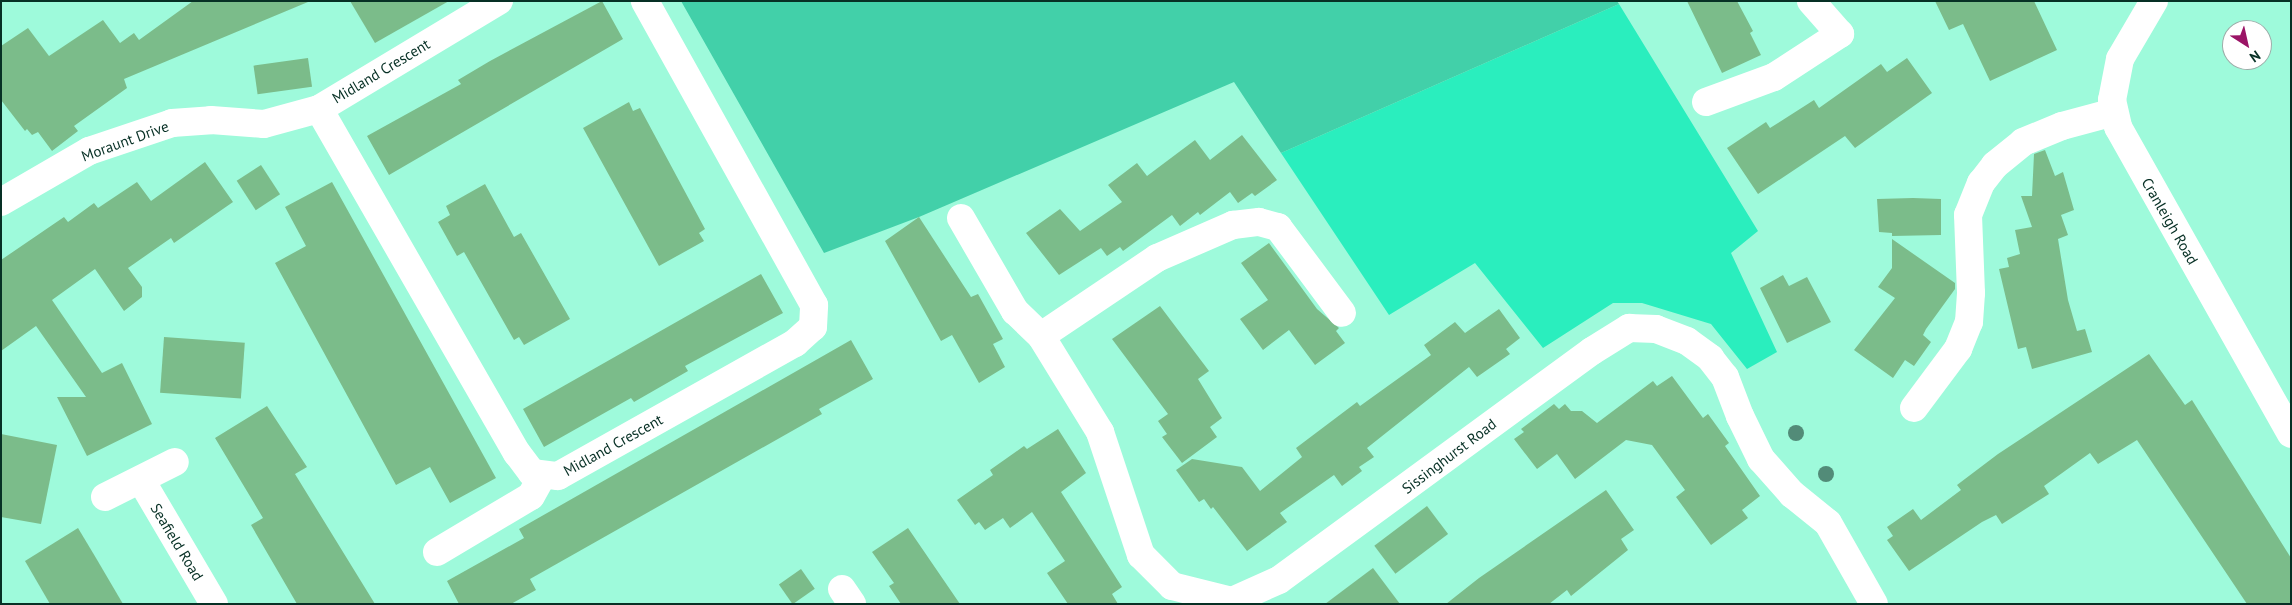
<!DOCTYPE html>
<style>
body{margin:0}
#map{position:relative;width:2292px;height:605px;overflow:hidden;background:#9efadb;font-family:"PT Sans",sans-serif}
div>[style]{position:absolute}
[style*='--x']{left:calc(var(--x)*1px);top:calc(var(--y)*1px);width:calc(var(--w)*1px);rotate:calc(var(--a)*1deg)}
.green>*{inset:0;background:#2aeebe}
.forest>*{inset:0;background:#42d0a9}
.building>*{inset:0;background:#7bbc8a;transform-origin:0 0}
.minor>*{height:28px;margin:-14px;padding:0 14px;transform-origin:14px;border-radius:14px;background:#fff}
.trees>*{width:16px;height:16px;margin:-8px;border-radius:50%;background:#528b78}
span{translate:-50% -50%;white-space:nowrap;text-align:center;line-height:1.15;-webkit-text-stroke:4.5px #fff;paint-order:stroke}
.street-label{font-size:15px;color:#073025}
.frame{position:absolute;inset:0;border:2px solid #073025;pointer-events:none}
.north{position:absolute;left:2222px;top:20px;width:50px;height:50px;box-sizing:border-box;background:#fff;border:1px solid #9caca8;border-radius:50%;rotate:145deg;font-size:14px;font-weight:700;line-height:20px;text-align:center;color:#073025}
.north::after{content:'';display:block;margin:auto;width:18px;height:22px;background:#9b1466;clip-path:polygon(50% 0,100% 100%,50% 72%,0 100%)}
</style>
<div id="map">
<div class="green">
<div style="clip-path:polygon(1619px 4px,1758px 231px,1731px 253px,1777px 352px,1747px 369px,1711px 324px,1642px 303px,1613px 303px,1543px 348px,1475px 263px,1389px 315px,1281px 153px)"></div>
</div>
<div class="forest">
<div style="clip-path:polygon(681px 1px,1617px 1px,1619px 4px,1281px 153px,1234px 82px,919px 217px,824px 253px)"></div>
</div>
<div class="building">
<div style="clip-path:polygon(193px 1px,308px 2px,124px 79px,127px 88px,74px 126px,78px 131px,52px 151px,38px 132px,32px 135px,27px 129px,25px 131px,1px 100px,1px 46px,28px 28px,49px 56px,103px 20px,120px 43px,134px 33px,139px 40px)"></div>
<div style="clip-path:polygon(350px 1px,449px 1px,375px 43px)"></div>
<div style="clip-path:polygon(602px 1px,623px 39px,389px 175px,367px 136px,461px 84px,458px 80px,490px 61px)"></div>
<div style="clip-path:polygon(1687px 1px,1737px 1px,1753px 31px,1750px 33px,1761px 55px,1722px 73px)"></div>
<div style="clip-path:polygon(1935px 1px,2034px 1px,2057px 50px,1990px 81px,1963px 24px,1949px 30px)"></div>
<div style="left:308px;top:58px;width:29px;height:55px;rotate:82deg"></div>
<div style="clip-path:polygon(1907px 58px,1932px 93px,1855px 148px,1845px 136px,1758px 194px,1727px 148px,1766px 122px,1770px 128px,1814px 100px,1819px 108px,1881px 64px,1887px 72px)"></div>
<div style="clip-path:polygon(629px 102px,633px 111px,640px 108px,705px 229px,699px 233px,704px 241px,659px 266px,583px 128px)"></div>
<div style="clip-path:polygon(1242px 135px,1277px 180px,1255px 196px,1252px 193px,1238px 203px,1230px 192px,1200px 215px,1198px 212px,1180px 226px,1172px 215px,1123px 251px,1120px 247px,1107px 256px,1101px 248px,1059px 275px,1026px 233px,1060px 209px,1080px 231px,1122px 202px,1108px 185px,1137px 163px,1147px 176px,1195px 140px,1210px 160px)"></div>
<div style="clip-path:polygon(2045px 150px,2055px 176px,2063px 172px,2074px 210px,2061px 215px,2068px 235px,2058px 239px,2068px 300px,2077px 331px,2085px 329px,2092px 352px,2032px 369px,2026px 347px,2018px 349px,1999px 269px,2009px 267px,2007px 258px,2020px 254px,2015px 230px,2032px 227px,2021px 196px,2032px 196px,2034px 154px)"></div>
<div style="clip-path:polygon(205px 162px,233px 202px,174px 243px,171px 238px,128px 268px,142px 287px,142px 297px,124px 311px,95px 269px,52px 300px,102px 373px,122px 363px,152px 424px,87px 456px,57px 397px,86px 397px,36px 326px,1px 351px,1px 260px,64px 217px,68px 222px,94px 203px,98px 208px,137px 182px,151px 201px)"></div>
<div style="left:261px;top:165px;width:35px;height:29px;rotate:57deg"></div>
<div style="clip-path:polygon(332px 182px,496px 478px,450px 503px,430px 467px,396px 485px,275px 263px,306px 246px,285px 207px)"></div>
<div style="clip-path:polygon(485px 184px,514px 237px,521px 233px,570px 319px,524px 345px,519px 337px,514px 340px,464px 252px,457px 256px,438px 222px,450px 215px,446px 206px)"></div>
<div style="clip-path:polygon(1913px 198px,1941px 199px,1941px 235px,1892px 236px,1892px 233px,1879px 232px,1877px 199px)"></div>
<div style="clip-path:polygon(919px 217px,971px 297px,978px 294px,1003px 339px,993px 344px,1005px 367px,979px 383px,952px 335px,941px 341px,885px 241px)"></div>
<div style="clip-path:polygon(1892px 239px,1955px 283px,1955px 289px,1926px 329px,1923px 335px,1931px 342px,1914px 366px,1905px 360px,1893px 378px,1854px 350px,1895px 298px,1878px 287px,1892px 268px)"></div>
<div style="clip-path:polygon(1269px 243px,1317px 309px,1339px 328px,1336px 331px,1345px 343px,1315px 365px,1289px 330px,1263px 350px,1240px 319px,1268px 300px,1241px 263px)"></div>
<div style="clip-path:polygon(761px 274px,783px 313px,685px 366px,688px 371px,634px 402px,631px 398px,544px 447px,523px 409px)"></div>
<div style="clip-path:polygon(1783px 275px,1789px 286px,1807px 277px,1831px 322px,1787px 343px,1760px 288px)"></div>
<div style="clip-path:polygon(1160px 306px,1209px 371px,1198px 379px,1222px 418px,1210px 427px,1217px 437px,1182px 463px,1162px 437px,1167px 434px,1158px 421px,1168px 414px,1112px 339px)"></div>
<div style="clip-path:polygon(1499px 309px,1520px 338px,1506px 349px,1510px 354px,1477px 377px,1469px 367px,1367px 448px,1374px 457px,1359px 467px,1362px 471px,1342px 486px,1334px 475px,1280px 513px,1287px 522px,1247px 551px,1213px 507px,1211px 509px,1204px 499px,1199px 502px,1176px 470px,1192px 459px,1242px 467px,1260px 491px,1302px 457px,1296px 448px,1357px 402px,1360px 406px,1431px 355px,1424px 345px,1455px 322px,1465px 333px)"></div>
<div style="left:164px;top:337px;width:81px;height:56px;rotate:4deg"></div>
<div style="clip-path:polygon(851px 340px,873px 379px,819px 409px,822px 414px,530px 579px,536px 590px,511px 604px,459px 604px,447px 581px,524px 538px,519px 529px)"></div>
<div style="clip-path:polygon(2149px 354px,2185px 405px,2192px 400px,2291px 558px,2291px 604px,2247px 604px,2137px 440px,2098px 464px,2090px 453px,2044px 486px,2049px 494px,2002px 524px,1996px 515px,1982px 522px,1909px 571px,1887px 540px,1893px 536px,1887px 527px,1913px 509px,1921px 520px,1961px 490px,1957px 485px,1998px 454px)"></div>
<div style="clip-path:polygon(1672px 376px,1703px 418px,1708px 414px,1729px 443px,1725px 446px,1760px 496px,1742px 510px,1748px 518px,1711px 545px,1676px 497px,1685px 490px,1652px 445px,1626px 440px,1575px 479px,1557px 454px,1537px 469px,1514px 439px,1524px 432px,1521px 429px,1554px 404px,1559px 409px,1565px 404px,1571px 411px,1582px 411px,1597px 423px,1653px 381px,1657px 386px)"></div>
<div style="clip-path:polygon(267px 406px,307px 467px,295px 474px,375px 604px,297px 604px,251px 525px,263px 518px,215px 438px)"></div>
<div style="clip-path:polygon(1058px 429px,1086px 473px,1061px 492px,1122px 587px,1112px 594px,1118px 604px,1068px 604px,1047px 573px,1065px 561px,1032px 512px,1010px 528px,1003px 518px,985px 530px,979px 522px,975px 525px,957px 500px,993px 475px,990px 470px,1024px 446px,1027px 449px)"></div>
<div style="clip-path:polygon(1px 434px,57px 445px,41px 524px,1px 517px)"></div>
<div style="clip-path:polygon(1606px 490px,1634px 530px,1621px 539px,1628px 550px,1571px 596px,1567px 590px,1549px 604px,1446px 604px,1479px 578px)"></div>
<div style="left:1427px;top:506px;width:35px;height:66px;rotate:53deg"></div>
<div style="clip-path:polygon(78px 528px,96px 558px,123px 604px,50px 604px,25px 561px)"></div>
<div style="clip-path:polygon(908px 528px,960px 604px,901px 604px,889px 586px,894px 583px,872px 552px)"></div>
<div style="clip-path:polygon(1373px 568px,1400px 604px,1325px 604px)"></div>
<div style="left:801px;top:569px;width:24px;height:27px;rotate:55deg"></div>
</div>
<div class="minor">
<div style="--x:2154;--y:1;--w:67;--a:120.4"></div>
<div style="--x:2120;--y:59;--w:42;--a:101"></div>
<div style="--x:2112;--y:100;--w:28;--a:77"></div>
<div style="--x:2118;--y:127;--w:352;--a:60.6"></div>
<div style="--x:1706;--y:102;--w:72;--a:-20.2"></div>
<div style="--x:1774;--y:77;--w:79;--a:-33.1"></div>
<div style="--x:1840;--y:34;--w:44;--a:-131.3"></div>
<div style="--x:319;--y:109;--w:397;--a:60.1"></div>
<div style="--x:517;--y:453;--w:25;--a:53"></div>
<div style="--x:532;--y:473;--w:26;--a:7"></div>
<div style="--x:558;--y:476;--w:272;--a:-29.3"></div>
<div style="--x:795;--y:343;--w:24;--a:-42"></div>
<div style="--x:813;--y:327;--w:22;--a:-87"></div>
<div style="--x:814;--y:305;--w:348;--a:-119.1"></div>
<div style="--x:1;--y:202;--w:102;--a:-30.1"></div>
<div style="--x:89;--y:151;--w:88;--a:-18.6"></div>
<div style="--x:172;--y:123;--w:39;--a:-4"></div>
<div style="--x:211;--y:120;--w:53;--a:4.3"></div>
<div style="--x:264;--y:124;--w:57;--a:-15.3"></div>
<div style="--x:319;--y:109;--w:210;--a:-31"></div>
<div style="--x:961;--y:218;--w:108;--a:59.9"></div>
<div style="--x:1015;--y:311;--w:36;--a:44"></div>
<div style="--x:1041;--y:336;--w:113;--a:58.4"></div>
<div style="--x:1100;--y:432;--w:130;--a:71.6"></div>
<div style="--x:1141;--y:555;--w:44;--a:45"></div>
<div style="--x:1172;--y:586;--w:62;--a:14"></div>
<div style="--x:1232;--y:601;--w:51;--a:-24.1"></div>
<div style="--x:1279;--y:580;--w:388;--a:-36.2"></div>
<div style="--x:1592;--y:351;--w:44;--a:-31.9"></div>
<div style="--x:1629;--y:328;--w:27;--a:2"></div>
<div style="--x:1656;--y:329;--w:33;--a:21"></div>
<div style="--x:1687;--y:341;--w:29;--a:36"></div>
<div style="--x:1710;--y:358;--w:24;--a:52"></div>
<div style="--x:1725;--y:377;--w:42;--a:69"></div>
<div style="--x:1740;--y:416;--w:48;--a:64"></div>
<div style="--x:1761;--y:459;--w:47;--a:48.5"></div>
<div style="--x:1792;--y:494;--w:46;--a:38.9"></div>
<div style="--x:1828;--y:523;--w:93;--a:60.4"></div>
<div style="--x:1041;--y:336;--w:140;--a:-33.9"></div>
<div style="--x:1157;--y:258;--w:83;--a:-23.5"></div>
<div style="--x:1233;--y:225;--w:26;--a:-7"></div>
<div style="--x:1259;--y:222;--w:20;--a:15"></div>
<div style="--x:1278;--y:227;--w:107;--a:53.3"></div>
<div style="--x:1914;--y:408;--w:74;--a:-53.3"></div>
<div style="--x:1958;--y:349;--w:29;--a:-68"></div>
<div style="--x:1969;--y:322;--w:29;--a:-86"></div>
<div style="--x:1971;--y:293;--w:78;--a:-92.2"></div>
<div style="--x:1968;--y:215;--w:35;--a:-68"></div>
<div style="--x:1981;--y:183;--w:23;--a:-52"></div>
<div style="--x:1995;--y:165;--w:36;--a:-39"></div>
<div style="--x:2023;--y:142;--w:42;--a:-22.3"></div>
<div style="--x:2062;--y:126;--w:54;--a:-15.1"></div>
<div style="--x:141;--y:480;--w:144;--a:59.5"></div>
<div style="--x:105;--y:497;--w:78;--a:-26.6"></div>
<div style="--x:437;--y:552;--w:109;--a:-30.8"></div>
<div style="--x:531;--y:496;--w:23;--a:-61"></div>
<div style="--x:842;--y:589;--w:18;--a:56"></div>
</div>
<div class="trees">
<div style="left:1796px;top:433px"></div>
<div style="left:1826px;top:474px"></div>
</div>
<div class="street-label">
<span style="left:381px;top:71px;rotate:-31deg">Midland Crescent</span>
<span style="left:125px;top:141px;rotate:-20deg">Moraunt Drive</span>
<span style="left:2170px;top:221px;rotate:60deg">Cranleigh Road</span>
<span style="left:613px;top:445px;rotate:-29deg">Midland Crescent</span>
<span style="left:1449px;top:456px;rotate:-37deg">Sissinghurst Road</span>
<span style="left:177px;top:542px;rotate:59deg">Seafield Road</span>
</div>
<div class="frame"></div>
<div class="north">N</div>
</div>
